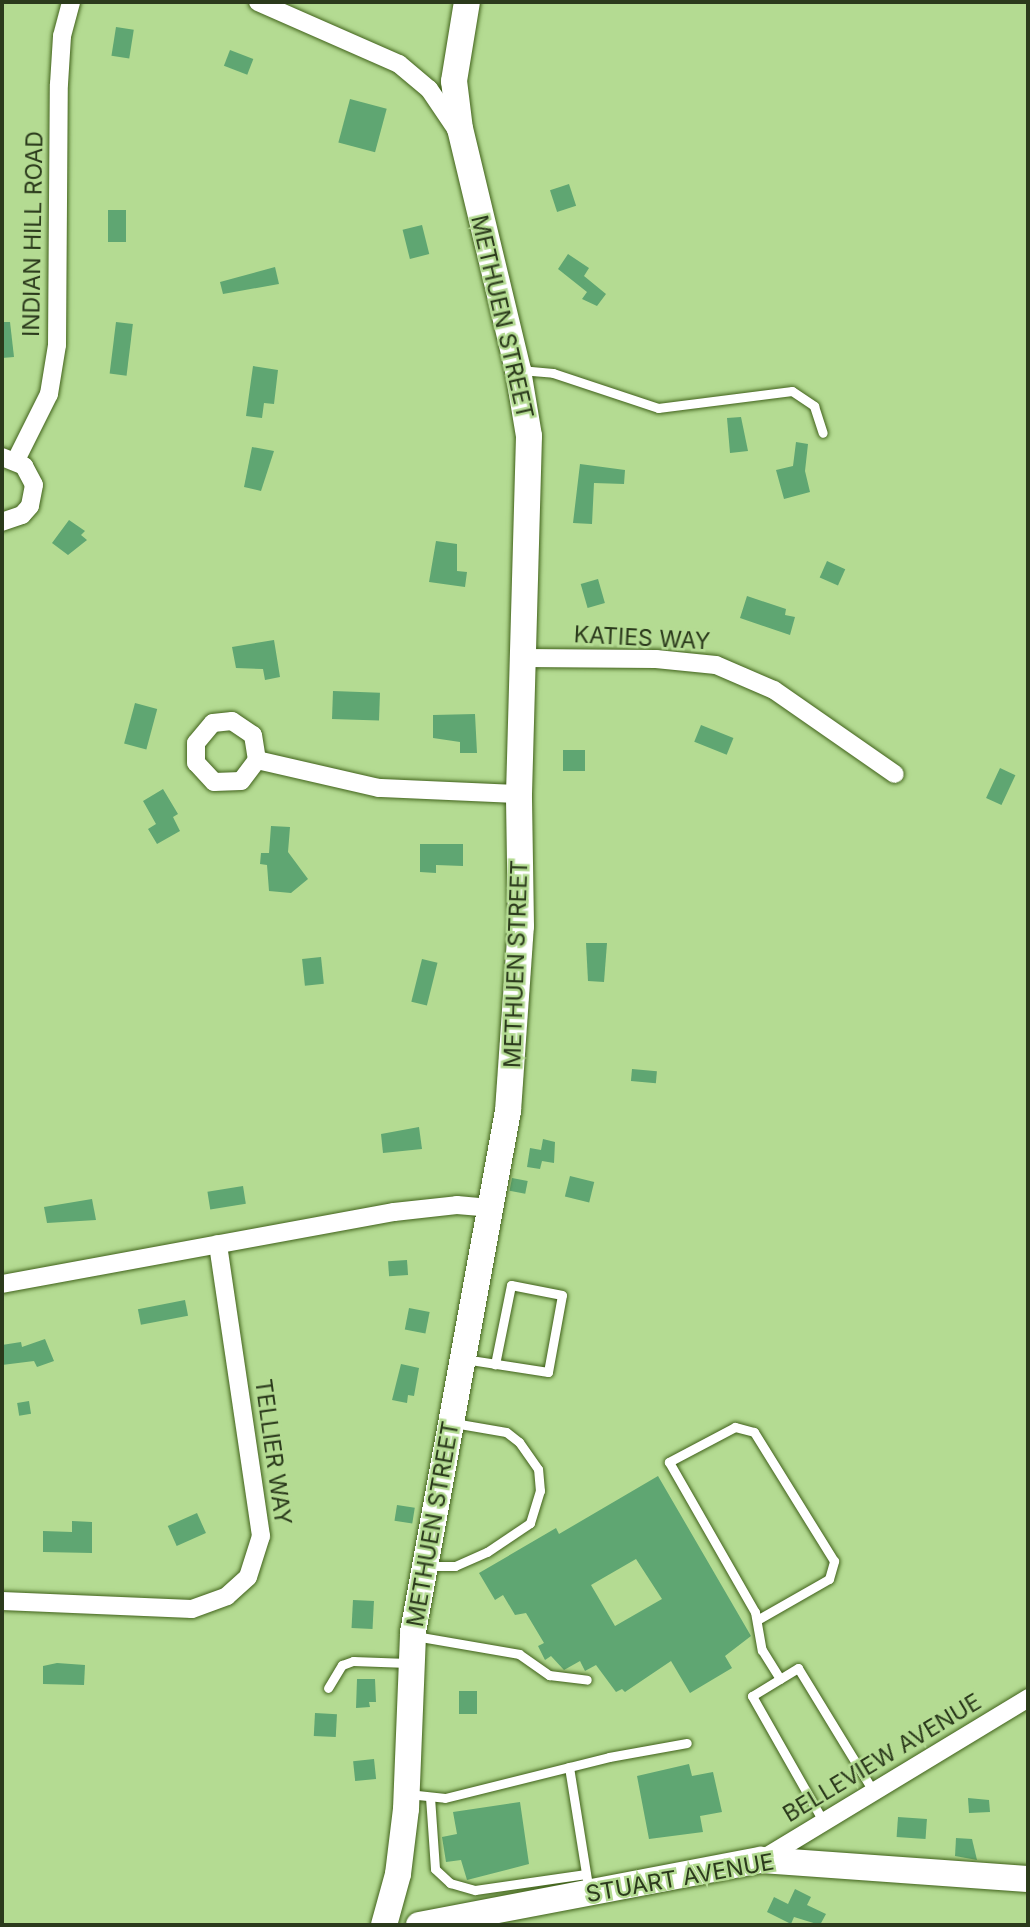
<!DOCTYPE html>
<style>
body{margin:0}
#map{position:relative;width:1030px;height:1927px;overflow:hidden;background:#b4db92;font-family:Inter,sans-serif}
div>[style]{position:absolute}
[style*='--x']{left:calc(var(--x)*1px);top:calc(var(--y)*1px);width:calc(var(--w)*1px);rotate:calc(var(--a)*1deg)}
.building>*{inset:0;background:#5fa672;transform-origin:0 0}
.roads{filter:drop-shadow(0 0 2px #41621b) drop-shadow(0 0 2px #41621b)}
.lane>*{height:9px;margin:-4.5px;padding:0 4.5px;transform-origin:4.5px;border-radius:4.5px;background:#fff}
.street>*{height:18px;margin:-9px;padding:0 9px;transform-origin:9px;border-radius:9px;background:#fff}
.secondary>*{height:26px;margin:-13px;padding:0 13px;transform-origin:13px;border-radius:13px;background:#fff}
span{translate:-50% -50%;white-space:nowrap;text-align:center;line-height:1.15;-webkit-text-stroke:5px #b4db92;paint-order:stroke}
.street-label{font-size:23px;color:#2b3a1c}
.frame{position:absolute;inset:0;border:4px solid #2b3a1c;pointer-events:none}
</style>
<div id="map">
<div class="building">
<div style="left:116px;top:27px;width:18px;height:29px;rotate:9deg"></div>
<div style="left:230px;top:50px;width:25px;height:17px;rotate:21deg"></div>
<div style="left:350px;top:99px;width:38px;height:45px;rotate:15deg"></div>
<div style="left:569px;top:184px;width:23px;height:20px;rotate:72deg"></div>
<div style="left:108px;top:210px;width:18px;height:32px"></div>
<div style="left:422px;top:225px;width:30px;height:20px;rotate:76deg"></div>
<div style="clip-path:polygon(568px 254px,589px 268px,584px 276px,606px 294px,597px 306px,582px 299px,587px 292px,558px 269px)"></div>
<div style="clip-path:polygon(275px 267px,279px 284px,223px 294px,220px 282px)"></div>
<div style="clip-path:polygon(2px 322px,10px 322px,14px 357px,2px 358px)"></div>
<div style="left:116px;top:322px;width:17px;height:52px;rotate:7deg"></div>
<div style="clip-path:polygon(253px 366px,278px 370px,274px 404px,264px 403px,262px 418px,246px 416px)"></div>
<div style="clip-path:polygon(741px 417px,748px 451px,730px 453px,727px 418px)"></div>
<div style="clip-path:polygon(796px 442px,808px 444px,805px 471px,810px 492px,784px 499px,776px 470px,793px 466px)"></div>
<div style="clip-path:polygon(252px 447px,274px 451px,261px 491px,244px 487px)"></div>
<div style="clip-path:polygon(580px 464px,625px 470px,624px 484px,594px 483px,592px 524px,573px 523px)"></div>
<div style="clip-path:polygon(69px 520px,85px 531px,81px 535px,87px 540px,68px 555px,52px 543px)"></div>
<div style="clip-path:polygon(436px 541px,457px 544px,457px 571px,467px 572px,465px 587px,429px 582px)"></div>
<div style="left:827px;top:561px;width:20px;height:18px;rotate:24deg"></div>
<div style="left:598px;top:579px;width:25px;height:18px;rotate:74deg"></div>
<div style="clip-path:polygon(747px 596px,786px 609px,785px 615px,795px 617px,790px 635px,740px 618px)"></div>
<div style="clip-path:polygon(274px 640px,280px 677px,265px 680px,263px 669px,236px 668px,232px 647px)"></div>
<div style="left:333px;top:691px;width:47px;height:28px;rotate:2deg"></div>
<div style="left:135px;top:703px;width:23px;height:42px;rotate:15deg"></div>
<div style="clip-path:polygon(475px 714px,477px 753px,460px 753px,460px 742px,433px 738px,433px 715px)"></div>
<div style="left:701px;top:725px;width:35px;height:18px;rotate:22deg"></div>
<div style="left:585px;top:750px;width:21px;height:22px;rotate:90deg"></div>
<div style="left:1000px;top:768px;width:17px;height:33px;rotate:25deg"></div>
<div style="clip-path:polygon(163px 789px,178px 814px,173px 817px,180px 831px,157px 844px,148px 829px,156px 824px,143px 801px)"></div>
<div style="clip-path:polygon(271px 826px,290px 827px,288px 852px,308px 879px,291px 893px,269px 891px,267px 865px,260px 864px,261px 853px,269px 853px)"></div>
<div style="clip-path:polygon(420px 844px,463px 844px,463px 866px,436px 865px,436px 873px,420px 872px)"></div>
<div style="clip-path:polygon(586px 943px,607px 943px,604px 982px,588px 981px)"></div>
<div style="left:321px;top:957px;width:27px;height:19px;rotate:84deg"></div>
<div style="left:422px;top:959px;width:16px;height:44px;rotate:14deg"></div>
<div style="left:632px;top:1069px;width:25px;height:12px;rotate:5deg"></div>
<div style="clip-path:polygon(419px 1127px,422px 1149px,383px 1153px,381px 1134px)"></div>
<div style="clip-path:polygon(543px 1139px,555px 1142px,554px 1163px,542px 1161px,540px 1169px,527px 1167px,530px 1148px,541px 1150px)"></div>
<div style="left:570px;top:1176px;width:25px;height:21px;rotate:14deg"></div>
<div style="left:512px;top:1178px;width:16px;height:13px;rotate:11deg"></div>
<div style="left:243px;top:1186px;width:18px;height:36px;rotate:81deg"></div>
<div style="clip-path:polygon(92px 1199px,96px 1220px,47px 1223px,44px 1207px)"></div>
<div style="left:407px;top:1260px;width:15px;height:19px;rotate:86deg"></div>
<div style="left:185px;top:1300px;width:16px;height:48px;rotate:79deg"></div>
<div style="left:409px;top:1308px;width:21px;height:22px;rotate:11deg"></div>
<div style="clip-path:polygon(45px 1339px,54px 1361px,37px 1367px,34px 1361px,2px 1365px,2px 1345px,21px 1342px,22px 1347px)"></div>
<div style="clip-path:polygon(401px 1364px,419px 1368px,414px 1396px,408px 1395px,407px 1403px,392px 1400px)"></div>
<div style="left:29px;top:1401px;width:13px;height:12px;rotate:81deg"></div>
<div style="clip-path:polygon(evenodd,658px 1476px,751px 1636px,725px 1656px,732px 1668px,690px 1693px,671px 1661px,625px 1692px,622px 1689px,616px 1692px,596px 1665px,585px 1671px,580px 1661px,564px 1670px,551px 1656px,545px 1660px,538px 1646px,544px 1643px,526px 1613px,515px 1615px,503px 1595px,495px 1600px,479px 1573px,556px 1528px,559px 1534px,658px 1476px,636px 1559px,662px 1599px,615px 1626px,591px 1585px,636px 1559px)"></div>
<div style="left:397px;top:1505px;width:18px;height:16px;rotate:9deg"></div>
<div style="left:197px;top:1513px;width:22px;height:32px;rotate:66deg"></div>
<div style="clip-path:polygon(72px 1521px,92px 1522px,92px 1553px,43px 1552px,43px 1531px,72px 1532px)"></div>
<div style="left:353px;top:1600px;width:21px;height:28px;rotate:3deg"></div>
<div style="clip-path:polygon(57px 1663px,85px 1665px,84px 1685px,43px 1684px,43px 1666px)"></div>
<div style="clip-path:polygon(357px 1679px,375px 1679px,376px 1702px,369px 1702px,370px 1707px,356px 1708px)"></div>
<div style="left:459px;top:1691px;width:18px;height:23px"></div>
<div style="left:315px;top:1713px;width:22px;height:23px;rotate:3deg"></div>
<div style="left:374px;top:1759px;width:20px;height:21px;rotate:84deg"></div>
<div style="clip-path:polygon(689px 1764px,692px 1776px,713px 1772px,722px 1812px,700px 1816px,703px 1832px,649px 1839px,637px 1776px)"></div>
<div style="clip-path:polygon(968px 1798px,989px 1800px,990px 1812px,969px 1813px)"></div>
<div style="clip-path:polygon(520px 1802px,529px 1864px,467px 1880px,461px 1860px,446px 1862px,442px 1837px,457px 1834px,453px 1812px)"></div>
<div style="left:898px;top:1817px;width:29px;height:20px;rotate:4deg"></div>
<div style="clip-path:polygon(956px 1838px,972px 1839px,977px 1860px,955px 1856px)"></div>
<div style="clip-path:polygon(795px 1889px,811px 1897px,807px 1905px,826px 1914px,820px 1925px,794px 1917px,791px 1924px,767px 1912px,774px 1897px,788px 1904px)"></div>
</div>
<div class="roads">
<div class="lane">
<div style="--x:520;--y:370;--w:33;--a:5"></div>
<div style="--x:553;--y:373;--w:111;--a:18.4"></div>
<div style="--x:658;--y:408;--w:135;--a:-7.2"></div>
<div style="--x:792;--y:391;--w:27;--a:34"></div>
<div style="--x:814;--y:406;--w:28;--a:72"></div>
<div style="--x:464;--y:1359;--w:85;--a:8.8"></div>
<div style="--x:548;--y:1372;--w:78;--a:-79.7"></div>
<div style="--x:562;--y:1295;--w:52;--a:-168.9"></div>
<div style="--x:511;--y:1285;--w:81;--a:101.4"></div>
<div style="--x:426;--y:1566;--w:29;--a:0"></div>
<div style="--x:455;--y:1566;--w:35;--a:-24"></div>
<div style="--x:487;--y:1552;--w:52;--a:-34"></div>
<div style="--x:530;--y:1523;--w:34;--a:-73"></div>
<div style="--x:540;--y:1491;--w:22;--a:-95"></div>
<div style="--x:538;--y:1469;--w:33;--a:-125"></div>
<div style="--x:519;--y:1442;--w:16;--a:-142"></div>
<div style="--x:506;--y:1432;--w:53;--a:-170.2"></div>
<div style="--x:757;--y:1620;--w:83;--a:-29.7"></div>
<div style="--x:829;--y:1579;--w:19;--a:-74"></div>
<div style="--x:834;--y:1561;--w:152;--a:-121.8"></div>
<div style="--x:754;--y:1432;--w:20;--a:-165"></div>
<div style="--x:735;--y:1427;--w:75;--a:152.1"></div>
<div style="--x:669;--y:1462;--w:173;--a:60.2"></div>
<div style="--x:755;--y:1612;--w:39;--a:80"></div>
<div style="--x:762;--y:1650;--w:34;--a:58"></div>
<div style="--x:415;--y:1636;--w:106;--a:9.8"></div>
<div style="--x:519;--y:1654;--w:37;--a:35"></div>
<div style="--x:549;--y:1675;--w:38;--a:7"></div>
<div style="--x:328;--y:1688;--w:27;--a:-59"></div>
<div style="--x:342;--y:1665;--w:12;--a:-20"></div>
<div style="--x:353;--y:1661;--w:55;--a:2.1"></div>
<div style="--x:569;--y:1767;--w:114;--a:80.9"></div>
<div style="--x:408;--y:1794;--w:37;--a:6"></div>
<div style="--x:445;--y:1798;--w:169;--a:-14"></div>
<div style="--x:609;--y:1757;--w:79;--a:-10.2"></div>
<div style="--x:430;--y:1797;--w:72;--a:86"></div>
<div style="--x:435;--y:1869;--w:21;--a:43"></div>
<div style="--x:450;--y:1883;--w:26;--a:16"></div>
<div style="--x:475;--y:1890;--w:112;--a:-8.2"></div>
<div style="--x:823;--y:1821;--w:144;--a:-119.6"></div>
<div style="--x:752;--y:1696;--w:54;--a:-31.3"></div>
<div style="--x:798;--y:1668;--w:144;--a:58.6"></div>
</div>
<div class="street">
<div style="--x:258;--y:2;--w:154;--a:23.7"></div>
<div style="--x:399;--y:64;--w:39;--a:40"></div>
<div style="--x:429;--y:89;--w:48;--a:56"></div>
<div style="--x:2;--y:457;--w:24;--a:22"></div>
<div style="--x:24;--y:466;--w:21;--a:62"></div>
<div style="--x:34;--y:485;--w:21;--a:101"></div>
<div style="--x:30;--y:506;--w:12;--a:132"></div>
<div style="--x:22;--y:515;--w:21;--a:161"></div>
<div style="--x:16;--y:460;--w:74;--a:-63.4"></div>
<div style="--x:49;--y:394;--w:50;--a:-80.7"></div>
<div style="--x:57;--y:345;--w:261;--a:-89.6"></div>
<div style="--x:59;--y:84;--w:48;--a:-86.4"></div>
<div style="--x:62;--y:36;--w:35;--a:-75"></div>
<div style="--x:524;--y:658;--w:132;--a:0.4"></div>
<div style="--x:656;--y:659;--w:60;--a:5.7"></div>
<div style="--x:716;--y:665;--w:63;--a:23.3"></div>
<div style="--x:774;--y:690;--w:147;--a:34.8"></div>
<div style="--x:257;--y:760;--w:26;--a:127"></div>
<div style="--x:241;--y:781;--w:27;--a:178"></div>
<div style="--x:214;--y:782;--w:26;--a:-133"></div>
<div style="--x:196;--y:763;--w:20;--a:-90"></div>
<div style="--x:196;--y:743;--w:26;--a:-50"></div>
<div style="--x:213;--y:723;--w:19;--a:-6"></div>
<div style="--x:232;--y:721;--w:25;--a:34"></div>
<div style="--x:253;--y:735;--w:25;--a:81"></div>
<div style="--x:257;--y:760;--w:125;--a:12.9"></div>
<div style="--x:379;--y:788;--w:140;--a:2.5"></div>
<div style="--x:2;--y:1284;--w:399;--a:-10.4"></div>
<div style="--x:394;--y:1212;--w:63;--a:-6.3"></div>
<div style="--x:457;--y:1205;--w:33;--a:5"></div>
<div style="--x:2;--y:1601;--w:190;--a:2.4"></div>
<div style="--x:192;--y:1609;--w:37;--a:-20"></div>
<div style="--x:227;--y:1596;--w:28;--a:-42"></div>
<div style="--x:248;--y:1577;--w:43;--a:-72.4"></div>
<div style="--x:261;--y:1536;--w:295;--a:-98.4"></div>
<div style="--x:761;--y:1860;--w:312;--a:-31.2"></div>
</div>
<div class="secondary">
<div style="--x:384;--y:1925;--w:53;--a:-74.6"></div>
<div style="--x:398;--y:1874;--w:65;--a:-83"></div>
<div style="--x:406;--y:1809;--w:177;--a:-87.7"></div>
<div style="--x:413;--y:1632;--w:530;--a:-79.67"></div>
<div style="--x:508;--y:1111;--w:185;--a:-86"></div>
<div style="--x:521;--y:926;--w:132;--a:-90.9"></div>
<div style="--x:519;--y:794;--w:358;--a:-88.4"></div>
<div style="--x:529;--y:436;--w:67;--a:-99.5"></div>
<div style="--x:518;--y:370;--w:248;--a:-103.5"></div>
<div style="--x:460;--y:129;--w:48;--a:-97.1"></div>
<div style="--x:454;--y:81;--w:80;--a:-80.7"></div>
<div style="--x:419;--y:1925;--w:348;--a:-10.8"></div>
<div style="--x:761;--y:1860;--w:268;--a:4.1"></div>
</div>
</div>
<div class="street-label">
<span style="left:33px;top:234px;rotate:-89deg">INDIAN HILL ROAD</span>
<span style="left:502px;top:317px;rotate:77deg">METHUEN STREET</span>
<span style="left:642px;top:638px;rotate:3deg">KATIES WAY</span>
<span style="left:516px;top:964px;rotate:-88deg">METHUEN STREET</span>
<span style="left:273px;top:1452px;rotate:82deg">TELLIER WAY</span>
<span style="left:433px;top:1524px;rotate:-80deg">METHUEN STREET</span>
<span style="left:882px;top:1758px;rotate:-31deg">BELLEVIEW AVENUE</span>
<span style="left:680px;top:1878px;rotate:-10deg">STUART AVENUE</span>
</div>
<div class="frame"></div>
</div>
